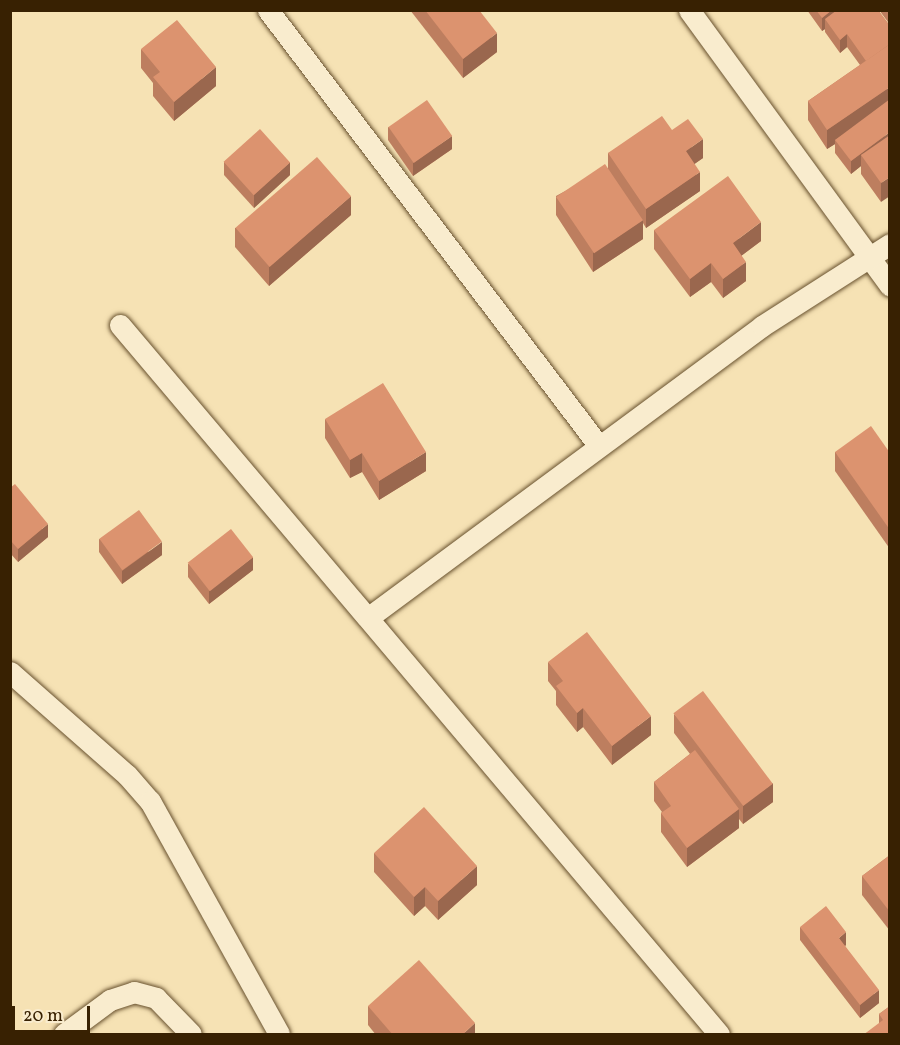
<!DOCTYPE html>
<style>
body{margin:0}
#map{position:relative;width:900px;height:1045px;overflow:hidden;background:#f6e2b4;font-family:Vollkorn,serif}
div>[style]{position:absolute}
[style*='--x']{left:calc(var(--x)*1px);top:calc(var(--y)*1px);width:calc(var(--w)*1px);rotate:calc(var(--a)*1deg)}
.roads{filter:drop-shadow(0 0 2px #68512e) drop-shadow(0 0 2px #68512e)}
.street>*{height:21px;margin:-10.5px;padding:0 10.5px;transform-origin:10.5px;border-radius:10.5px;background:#f9ecce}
.wall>*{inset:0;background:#bd7e5f}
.shaded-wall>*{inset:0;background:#9a674e;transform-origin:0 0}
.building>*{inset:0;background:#dc936f;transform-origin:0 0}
span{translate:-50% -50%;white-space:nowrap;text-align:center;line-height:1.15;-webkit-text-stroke:5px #f9ecce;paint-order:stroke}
.frame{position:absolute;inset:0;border:12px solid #382102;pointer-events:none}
.scale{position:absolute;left:12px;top:1006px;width:78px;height:27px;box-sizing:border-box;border:3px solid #382102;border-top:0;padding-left:8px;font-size:18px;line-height:21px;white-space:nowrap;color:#382102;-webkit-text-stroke:4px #f9ecce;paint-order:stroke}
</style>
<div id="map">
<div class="roads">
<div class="street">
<div style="--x:268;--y:10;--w:547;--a:52.8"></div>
<div style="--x:689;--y:10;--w:341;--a:53.9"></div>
<div style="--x:120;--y:325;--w:928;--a:49.81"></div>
<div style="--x:369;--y:617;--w:489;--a:-36.5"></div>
<div style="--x:762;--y:326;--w:152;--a:-32.6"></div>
<div style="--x:10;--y:672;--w:156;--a:41.4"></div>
<div style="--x:127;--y:775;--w:35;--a:49"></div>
<div style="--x:150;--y:801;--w:266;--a:61"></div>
<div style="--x:64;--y:1034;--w:57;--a:-36.5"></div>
<div style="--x:110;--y:1000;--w:25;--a:-18"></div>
<div style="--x:134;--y:992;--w:23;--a:15"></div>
<div style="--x:156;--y:998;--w:50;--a:45.8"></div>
</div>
</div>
<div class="wall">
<div style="clip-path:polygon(410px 10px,479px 10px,497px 52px,463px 78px)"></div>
<div style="clip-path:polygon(807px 10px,878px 10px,890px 26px,881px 202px,861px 174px,861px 166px,851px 174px,835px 153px,835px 144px,827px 149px,808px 120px,808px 101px,860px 65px,847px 47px,840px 53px,825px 32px,825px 29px,822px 31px)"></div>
<div style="clip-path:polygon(879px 10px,890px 10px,890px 21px,888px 22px)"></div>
<div style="clip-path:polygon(141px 49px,216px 86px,174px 121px,153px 96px,153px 83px,141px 68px)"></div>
<div style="clip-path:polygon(388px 127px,452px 149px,413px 176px,388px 140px)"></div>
<div style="clip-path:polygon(672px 130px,703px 158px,694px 164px,700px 191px,646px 228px,643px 223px,643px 239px,593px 272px,556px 215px,556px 196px,608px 168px,608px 153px)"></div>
<div style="clip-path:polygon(224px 162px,290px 175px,254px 208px,224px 175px)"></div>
<div style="clip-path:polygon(351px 215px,269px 286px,235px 247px,235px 228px)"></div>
<div style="clip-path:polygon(654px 230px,761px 241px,741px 256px,746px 281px,723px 298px,711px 282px,690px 297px,654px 249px)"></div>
<div style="clip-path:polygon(325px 419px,426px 471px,379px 500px,362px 472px,350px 478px,325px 438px)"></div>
<div style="clip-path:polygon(835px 452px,890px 453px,890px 549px,835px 471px)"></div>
<div style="clip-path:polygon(10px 488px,48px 537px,18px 562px,10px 553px)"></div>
<div style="clip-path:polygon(99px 539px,162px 555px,122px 584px,99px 552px)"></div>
<div style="clip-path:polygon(188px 564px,253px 570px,209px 604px,188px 577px)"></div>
<div style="clip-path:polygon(548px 662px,651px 735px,612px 765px,583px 727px,577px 732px,556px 705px,556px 691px,548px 681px)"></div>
<div style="clip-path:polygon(674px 714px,773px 802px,743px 824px,739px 819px,739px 828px,687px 867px,661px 832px,661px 813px,662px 812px,654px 801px,654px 782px,690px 754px,674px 733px)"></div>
<div style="clip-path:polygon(374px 853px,477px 885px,438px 920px,425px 906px,414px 916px,374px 872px)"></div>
<div style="clip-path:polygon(890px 855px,890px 931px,862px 895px,862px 876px)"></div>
<div style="clip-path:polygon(800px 927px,846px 945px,845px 946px,879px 1003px,860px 1018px,800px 940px)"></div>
<div style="clip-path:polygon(368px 1006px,475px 1035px,376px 1035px,368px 1025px)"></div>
<div style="clip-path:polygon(890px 1006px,890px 1035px,879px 1023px,879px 1014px)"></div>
</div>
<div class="shaded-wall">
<div style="clip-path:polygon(832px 10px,850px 10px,825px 19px,825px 29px,822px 31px,822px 18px)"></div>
<div style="left:888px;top:10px;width:2px;height:12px"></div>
<div style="clip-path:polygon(497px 33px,497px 52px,463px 78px,463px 59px)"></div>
<div style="clip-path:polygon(847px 34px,847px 47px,840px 53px,840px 40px)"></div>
<div style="clip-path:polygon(216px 67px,216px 86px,174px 121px,174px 102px)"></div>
<div style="clip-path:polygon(890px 87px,890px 106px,835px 140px,835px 144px,827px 149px,827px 130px)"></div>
<div style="clip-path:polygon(890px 132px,890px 145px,861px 155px,861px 166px,851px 174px,851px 161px)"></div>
<div style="clip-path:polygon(452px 136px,452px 149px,413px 176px,413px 163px)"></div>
<div style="clip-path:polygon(703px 139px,703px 158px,686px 170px,686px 151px)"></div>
<div style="clip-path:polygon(290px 162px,290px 175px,254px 208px,254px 195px)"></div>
<div style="clip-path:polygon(700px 172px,700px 191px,646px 228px,646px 209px)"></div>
<div style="clip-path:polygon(890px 177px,890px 196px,881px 202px,881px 183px)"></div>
<div style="clip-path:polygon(351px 196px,351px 215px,269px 286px,269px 267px)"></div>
<div style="clip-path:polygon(643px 220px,643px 239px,593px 272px,593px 253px)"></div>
<div style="clip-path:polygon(761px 222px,761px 241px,733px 262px,733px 243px)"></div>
<div style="clip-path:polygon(746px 262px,746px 281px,723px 298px,723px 279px)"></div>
<div style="clip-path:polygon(711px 263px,711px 282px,690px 297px,690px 279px)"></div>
<div style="clip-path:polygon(426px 452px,426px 471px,379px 500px,379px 481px)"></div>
<div style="clip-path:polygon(362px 453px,362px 472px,350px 478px,350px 460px)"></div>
<div style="clip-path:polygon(48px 524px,48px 537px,18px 562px,18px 549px)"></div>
<div style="clip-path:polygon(162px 542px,162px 555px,122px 584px,122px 571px)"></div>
<div style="clip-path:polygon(253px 557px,253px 570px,209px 604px,209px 591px)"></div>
<div style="clip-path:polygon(583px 708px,583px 727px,577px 732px,577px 713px)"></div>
<div style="clip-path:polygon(651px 716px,651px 735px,612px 765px,612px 746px)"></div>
<div style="clip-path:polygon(773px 783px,773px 802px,743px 824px,743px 805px)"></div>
<div style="clip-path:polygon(739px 809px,739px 828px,687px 867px,687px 848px)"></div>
<div style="clip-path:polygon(477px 866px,477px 885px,438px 920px,438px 901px)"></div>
<div style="clip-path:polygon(425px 887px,425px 906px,414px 916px,414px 897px)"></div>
<div style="clip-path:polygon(846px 932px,846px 945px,839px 951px,839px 938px)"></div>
<div style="clip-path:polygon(879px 990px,879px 1003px,860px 1018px,860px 1005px)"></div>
<div style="clip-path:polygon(475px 1023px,475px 1035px,462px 1035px)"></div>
</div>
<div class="building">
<div style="clip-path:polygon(425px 10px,479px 10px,497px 33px,463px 59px)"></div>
<div style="clip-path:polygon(816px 10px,832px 10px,822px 18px)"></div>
<div style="clip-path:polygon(837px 10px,878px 10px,890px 26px,890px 44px,866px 61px,847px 34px,840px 40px,825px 19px)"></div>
<div style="clip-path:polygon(177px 20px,216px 67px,174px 102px,153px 77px,160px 72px,141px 49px)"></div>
<div style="clip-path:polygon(890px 44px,890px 87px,827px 130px,808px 101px)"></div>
<div style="clip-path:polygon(890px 99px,890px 132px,851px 161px,835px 140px)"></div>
<div style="left:427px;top:100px;width:44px;height:47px;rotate:55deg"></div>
<div style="clip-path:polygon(662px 116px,672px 130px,688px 119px,703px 139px,686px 151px,700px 172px,646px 209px,608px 153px)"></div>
<div style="left:260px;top:129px;width:45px;height:49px;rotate:48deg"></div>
<div style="clip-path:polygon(890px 135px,890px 177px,881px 183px,861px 155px)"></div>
<div style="left:317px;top:157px;width:52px;height:108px;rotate:49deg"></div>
<div style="left:605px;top:164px;width:68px;height:59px;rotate:56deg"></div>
<div style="clip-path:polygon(728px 176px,761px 222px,733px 243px,746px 262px,723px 279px,711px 263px,690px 279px,654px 230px)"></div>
<div style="clip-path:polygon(383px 383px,426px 452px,379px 481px,362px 453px,350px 460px,325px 419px)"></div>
<div style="clip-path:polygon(871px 426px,890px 453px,890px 530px,835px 452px)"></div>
<div style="clip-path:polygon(15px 484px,48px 524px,18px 549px,10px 540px,10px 488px)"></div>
<div style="left:139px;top:510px;width:39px;height:49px;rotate:54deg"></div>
<div style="left:231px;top:529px;width:36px;height:55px;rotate:52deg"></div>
<div style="clip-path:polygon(587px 632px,651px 716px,612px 746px,583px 708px,577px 713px,556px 686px,563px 681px,548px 662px)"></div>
<div style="left:703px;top:691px;width:116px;height:37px;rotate:53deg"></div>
<div style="clip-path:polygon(695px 750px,739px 809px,687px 848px,661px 813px,671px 806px,654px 782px)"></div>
<div style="clip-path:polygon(424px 807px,477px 866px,438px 901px,425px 887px,414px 897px,374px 853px)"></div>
<div style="clip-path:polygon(890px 855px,890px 912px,862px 876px)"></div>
<div style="clip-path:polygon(826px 906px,846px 932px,839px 938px,879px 990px,860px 1005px,800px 927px)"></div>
<div style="clip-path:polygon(419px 960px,475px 1023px,462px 1035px,393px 1035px,368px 1006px)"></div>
<div style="clip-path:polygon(890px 1006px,890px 1035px,863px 1035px,883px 1020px,879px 1014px)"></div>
</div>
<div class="frame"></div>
<div class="scale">20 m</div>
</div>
